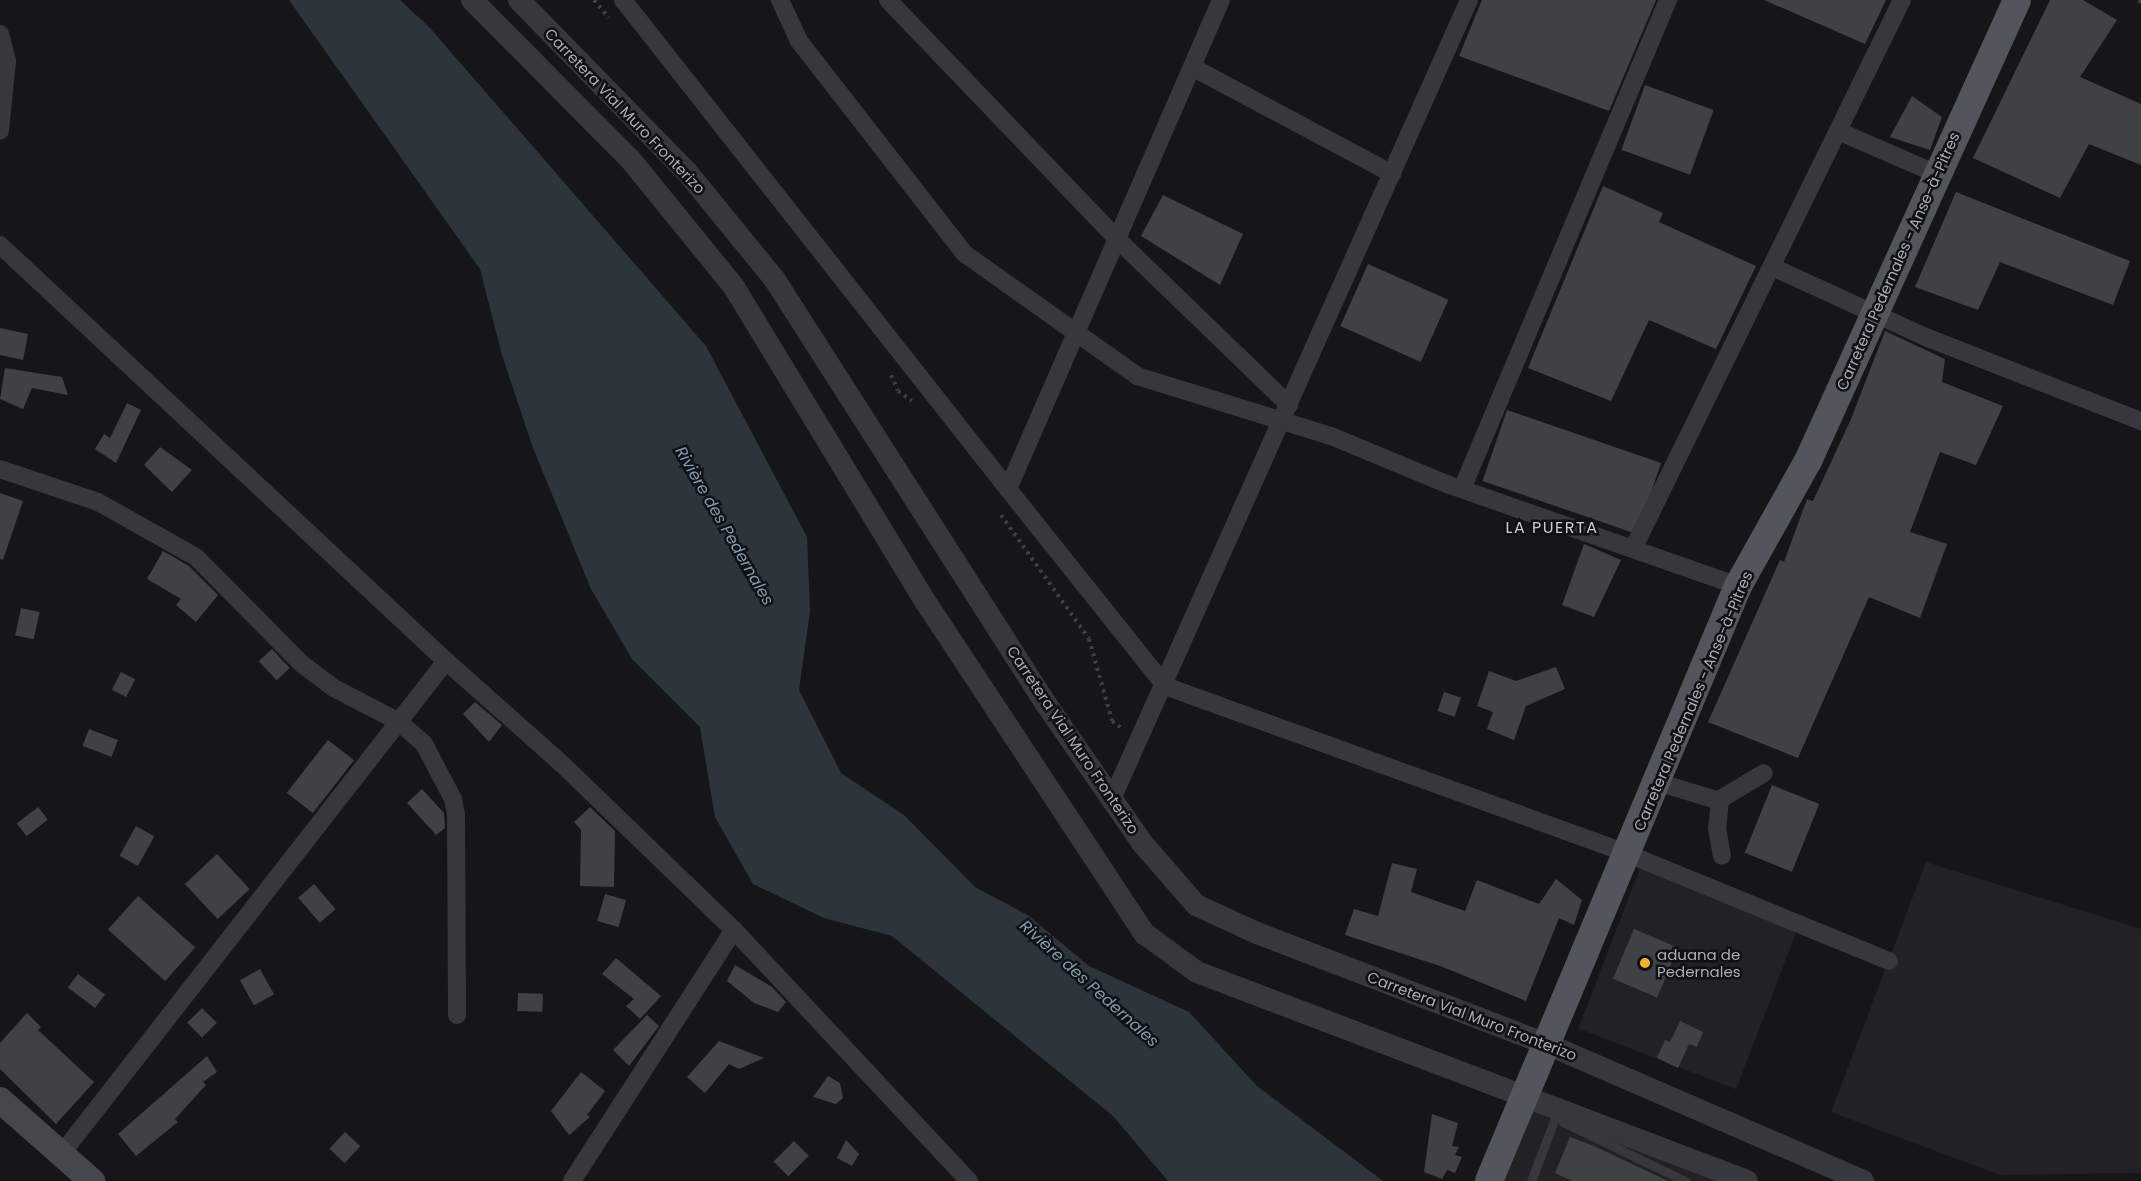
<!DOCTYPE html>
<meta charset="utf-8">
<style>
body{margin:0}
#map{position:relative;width:2141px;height:1181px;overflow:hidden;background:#161618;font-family:Poppins,sans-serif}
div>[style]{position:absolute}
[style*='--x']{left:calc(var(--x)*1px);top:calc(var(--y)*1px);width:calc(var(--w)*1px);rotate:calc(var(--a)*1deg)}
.built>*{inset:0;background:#222225;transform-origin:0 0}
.water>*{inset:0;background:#2c353c}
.building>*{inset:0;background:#404145;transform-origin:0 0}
.path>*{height:4px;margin-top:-2px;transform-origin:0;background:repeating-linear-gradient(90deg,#3d3f44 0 3px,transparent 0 7.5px)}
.service>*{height:9px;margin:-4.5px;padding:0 4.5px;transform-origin:4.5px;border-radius:4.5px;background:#37383d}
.minor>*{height:18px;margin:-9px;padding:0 9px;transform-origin:9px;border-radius:9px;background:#37383d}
.tertiary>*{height:22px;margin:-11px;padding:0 11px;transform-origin:11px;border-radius:11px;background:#37383d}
.secondary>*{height:26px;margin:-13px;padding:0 13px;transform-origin:13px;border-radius:13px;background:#45474d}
.primary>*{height:28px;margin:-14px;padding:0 14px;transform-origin:14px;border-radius:14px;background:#53555c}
.dots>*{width:16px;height:16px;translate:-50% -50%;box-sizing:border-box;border:3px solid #111113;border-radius:50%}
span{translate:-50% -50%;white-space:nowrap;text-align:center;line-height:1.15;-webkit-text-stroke:5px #111113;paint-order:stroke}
.street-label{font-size:15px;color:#a8adb8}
.poi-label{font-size:15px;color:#a8adb8}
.left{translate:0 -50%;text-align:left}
.water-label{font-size:16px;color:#7f9bb3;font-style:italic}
.neighbourhood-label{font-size:16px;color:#c9ccd4;letter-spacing:1.5px}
</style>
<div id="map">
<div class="built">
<div style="clip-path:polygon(1926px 862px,2141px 929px,2141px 1173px,2000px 1175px,1831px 1112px)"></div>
<div style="left:1640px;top:868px;width:169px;height:172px;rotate:21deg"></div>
<div style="clip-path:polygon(1540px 1091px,1735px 1181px,1499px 1181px)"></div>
</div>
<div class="water">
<div style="clip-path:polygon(289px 0,400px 0,430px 28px,706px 346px,807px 537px,810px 611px,799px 690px,841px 773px,904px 815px,975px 887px,1029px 916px,1089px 966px,1189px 1012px,1257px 1086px,1383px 1181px,1168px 1181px,1113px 1116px,892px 936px,824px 918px,753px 884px,715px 817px,700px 727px,632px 659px,591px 589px,533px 448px,502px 355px,480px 269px)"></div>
</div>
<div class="building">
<div style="clip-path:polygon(1482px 0,1656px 0,1609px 111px,1459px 56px)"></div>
<div style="clip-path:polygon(1764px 0,1886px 0,1865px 44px)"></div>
<div style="clip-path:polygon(2050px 0,2083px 0,2117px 20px,2080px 77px,2141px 104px,2141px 165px,2089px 144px,2060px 198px,1973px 158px)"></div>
<div style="left:1645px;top:85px;width:73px;height:69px;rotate:20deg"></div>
<div style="clip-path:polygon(1912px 96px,1942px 117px,1930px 150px,1890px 137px)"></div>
<div style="clip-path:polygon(1603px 186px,1663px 213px,1659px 222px,1756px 266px,1716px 349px,1649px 320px,1611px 401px,1528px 368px)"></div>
<div style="clip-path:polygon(1956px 192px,2130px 261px,2113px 305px,2000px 262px,1978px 310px,1915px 287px)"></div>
<div style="clip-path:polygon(1163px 195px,1243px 234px,1220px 285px,1141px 236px)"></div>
<div style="left:1368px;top:264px;width:88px;height:68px;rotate:24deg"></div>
<div style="clip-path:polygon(0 328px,28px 334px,23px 360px,0 355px)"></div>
<div style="clip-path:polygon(1885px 331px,1945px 359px,1942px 382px,2003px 406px,1976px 465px,1940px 452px,1910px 532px,1947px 544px,1920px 618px,1869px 597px,1798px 758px,1708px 722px,1780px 560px,1784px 562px,1807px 499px,1813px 501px,1851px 419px)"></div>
<div style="clip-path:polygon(5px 368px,62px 377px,68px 395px,32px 388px,23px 409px,0 399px)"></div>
<div style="clip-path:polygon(127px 403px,141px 410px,116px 463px,95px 449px,104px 434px,110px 438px)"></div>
<div style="left:1507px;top:410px;width:163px;height:75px;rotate:19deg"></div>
<div style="clip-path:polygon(160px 447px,192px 470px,172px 492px,144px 465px)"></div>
<div style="clip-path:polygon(0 493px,23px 501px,3px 560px,0 559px)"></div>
<div style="clip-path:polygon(1584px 544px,1621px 560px,1594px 617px,1562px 605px)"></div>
<div style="clip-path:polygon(163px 551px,189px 566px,218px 595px,196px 622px,176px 605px,181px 599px,147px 579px)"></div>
<div style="left:21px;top:608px;width:19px;height:28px;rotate:12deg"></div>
<div style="left:272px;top:649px;width:26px;height:18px;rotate:47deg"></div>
<div style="clip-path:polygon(1556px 667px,1565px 689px,1526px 706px,1514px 740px,1487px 729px,1493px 712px,1477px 706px,1489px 671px,1516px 681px)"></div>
<div style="left:121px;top:672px;width:16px;height:20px;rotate:27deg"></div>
<div style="left:1444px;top:692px;width:18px;height:20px;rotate:19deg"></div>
<div style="clip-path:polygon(475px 702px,502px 725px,489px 742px,463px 714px)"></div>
<div style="left:89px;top:729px;width:31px;height:18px;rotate:21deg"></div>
<div style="left:328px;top:740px;width:33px;height:67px;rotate:38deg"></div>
<div style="left:1772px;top:785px;width:51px;height:73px;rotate:22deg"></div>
<div style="clip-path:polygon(422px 789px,444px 813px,445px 828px,436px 835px,407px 803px)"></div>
<div style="left:38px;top:807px;width:16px;height:27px;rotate:52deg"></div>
<div style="clip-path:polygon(590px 807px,615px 831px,614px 887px,580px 886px,581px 830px,574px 822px)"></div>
<div style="left:136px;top:826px;width:21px;height:34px;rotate:29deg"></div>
<div style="left:217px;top:854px;width:48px;height:44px;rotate:47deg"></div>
<div style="clip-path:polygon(1392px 863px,1417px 869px,1411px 892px,1465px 911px,1477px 880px,1539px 904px,1556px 879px,1582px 900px,1574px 925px,1559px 918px,1526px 1001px,1443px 967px,1345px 935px,1354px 909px,1378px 916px)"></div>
<div style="left:314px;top:884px;width:33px;height:21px;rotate:49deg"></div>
<div style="left:605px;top:894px;width:22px;height:28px;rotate:16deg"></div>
<div style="left:138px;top:896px;width:77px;height:45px;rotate:42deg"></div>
<div style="left:1634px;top:929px;width:48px;height:54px;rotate:23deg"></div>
<div style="clip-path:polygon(616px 958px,661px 996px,640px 1019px,626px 1006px,634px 999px,602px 974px)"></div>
<div style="clip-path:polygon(735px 965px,772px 987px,786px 1002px,778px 1012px,754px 1003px,727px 981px)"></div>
<div style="left:260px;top:969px;width:29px;height:23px;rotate:61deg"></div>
<div style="left:78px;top:974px;width:34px;height:17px;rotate:37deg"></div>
<div style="left:518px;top:993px;width:25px;height:18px;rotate:2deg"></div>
<div style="left:202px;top:1008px;width:21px;height:21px;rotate:45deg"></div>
<div style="clip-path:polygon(27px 1013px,41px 1027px,38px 1030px,94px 1082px,56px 1124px,0 1069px,0 1043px)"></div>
<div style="clip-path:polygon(647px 1015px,659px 1026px,629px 1066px,613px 1050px)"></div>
<div style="clip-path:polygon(1680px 1021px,1703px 1032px,1697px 1047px,1689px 1044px,1678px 1068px,1657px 1058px,1665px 1040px,1670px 1042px)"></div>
<div style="clip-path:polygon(719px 1041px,764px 1058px,739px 1069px,729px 1064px,705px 1093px,687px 1077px)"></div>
<div style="clip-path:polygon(207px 1056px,217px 1072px,203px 1082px,206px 1085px,175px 1119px,178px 1122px,136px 1156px,118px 1134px)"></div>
<div style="clip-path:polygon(581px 1072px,605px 1091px,587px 1115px,590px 1117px,569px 1135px,551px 1111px)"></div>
<div style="clip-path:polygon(828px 1076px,840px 1083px,843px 1098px,836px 1104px,813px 1097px)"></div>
<div style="clip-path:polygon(1432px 1114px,1458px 1123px,1452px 1146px,1459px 1147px,1455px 1155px,1462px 1157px,1455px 1173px,1447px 1170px,1442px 1179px,1424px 1172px)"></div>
<div style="left:345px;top:1132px;width:21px;height:23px;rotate:43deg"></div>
<div style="clip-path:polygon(1570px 1137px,1594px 1146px,1668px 1181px,1572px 1181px,1555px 1173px)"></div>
<div style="clip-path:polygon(846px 1140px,859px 1154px,852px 1166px,837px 1158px)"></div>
<div style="left:794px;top:1141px;width:21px;height:29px;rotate:45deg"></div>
</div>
<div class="path">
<div style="--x:594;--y:0;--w:23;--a:50"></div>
<div style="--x:2139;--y:0;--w:4;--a:63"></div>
<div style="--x:891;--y:375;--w:17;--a:66"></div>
<div style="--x:898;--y:391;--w:17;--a:36"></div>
<div style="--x:1001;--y:515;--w:152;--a:54.6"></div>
<div style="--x:1089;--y:639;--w:85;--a:74.3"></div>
<div style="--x:1112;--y:721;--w:15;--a:37"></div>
</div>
<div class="service">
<div style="--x:1563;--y:1122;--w:136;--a:25.8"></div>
<div style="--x:1531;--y:1181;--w:67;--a:-69.1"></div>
</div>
<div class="minor">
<div style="--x:623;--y:0;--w:622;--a:51.79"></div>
<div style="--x:780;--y:0;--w:45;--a:65.1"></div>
<div style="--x:799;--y:41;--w:270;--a:52.1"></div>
<div style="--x:965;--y:254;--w:211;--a:35.3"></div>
<div style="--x:1137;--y:376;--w:203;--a:17.2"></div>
<div style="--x:1331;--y:436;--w:126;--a:22.5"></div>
<div style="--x:1447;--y:484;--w:308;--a:19.3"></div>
<div style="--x:888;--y:0;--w:328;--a:46.2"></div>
<div style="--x:1115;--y:237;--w:242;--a:44"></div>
<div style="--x:1221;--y:0;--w:533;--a:113.54"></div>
<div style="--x:1008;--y:489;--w:252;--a:51.4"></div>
<div style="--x:1165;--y:686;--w:493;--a:19.9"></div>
<div style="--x:1628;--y:854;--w:282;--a:22.3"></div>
<div style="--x:0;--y:34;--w:28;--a:75"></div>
<div style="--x:7;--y:61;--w:70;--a:95.7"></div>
<div style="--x:1192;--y:67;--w:227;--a:28.1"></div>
<div style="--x:1838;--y:131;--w:108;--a:23.5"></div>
<div style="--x:0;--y:245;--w:610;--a:43.01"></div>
<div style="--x:446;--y:661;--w:155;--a:41.6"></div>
<div style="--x:562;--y:764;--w:239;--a:44"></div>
<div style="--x:734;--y:930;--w:344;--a:46.9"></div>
<div style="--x:1772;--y:267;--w:171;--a:24.5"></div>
<div style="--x:1928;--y:338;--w:229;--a:21.3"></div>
<div style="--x:0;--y:469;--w:103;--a:18.6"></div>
<div style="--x:98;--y:502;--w:112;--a:29.3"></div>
<div style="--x:196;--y:557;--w:151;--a:45.3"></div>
<div style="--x:302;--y:664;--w:40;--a:37"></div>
<div style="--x:334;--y:688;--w:73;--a:27.6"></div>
<div style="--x:399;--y:722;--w:33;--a:41"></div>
<div style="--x:424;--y:744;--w:62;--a:62.2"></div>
<div style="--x:453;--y:799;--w:15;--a:79"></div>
<div style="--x:456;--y:814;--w:201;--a:89.7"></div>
<div style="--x:1462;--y:489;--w:531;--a:-67.16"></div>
<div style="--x:1633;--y:549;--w:611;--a:-63.9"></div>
<div style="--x:1657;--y:782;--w:66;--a:16.8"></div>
<div style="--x:1720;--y:801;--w:27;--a:96"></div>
<div style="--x:1717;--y:828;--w:28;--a:80"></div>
<div style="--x:1112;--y:799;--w:875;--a:-65.92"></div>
<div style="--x:1719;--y:800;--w:52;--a:-31"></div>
<div style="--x:63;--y:1152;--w:623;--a:-52.04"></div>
<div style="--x:572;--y:1181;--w:299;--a:-57.2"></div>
</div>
<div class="tertiary">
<div style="--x:472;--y:0;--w:224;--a:45.2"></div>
<div style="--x:630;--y:159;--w:165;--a:50.9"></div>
<div style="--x:734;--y:287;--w:371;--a:58.7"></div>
<div style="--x:927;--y:604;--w:396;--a:56.6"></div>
<div style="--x:1145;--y:934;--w:64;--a:36.2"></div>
<div style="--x:1197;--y:972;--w:588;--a:20.81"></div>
<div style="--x:519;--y:0;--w:240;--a:45.7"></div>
<div style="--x:687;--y:172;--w:139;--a:50.8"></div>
<div style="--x:775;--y:280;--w:503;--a:57.42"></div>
<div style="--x:1046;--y:704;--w:170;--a:55.3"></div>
<div style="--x:1143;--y:844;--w:81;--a:49"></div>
<div style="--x:1196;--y:905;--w:67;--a:24.7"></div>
<div style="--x:1257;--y:933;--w:313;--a:21"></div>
<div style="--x:1549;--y:1045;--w:342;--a:23.4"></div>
</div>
<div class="secondary">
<div style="--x:0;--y:1100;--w:123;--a:41.4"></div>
</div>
<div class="primary">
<div style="--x:1489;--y:1181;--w:645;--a:-67.29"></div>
<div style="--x:1738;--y:586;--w:143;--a:-60.8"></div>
<div style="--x:1808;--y:461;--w:506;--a:-65.61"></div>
</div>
<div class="dots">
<div style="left:1645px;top:963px;background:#f2b134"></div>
</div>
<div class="street-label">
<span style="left:625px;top:111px;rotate:46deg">Carretera Vial Muro Fronterizo</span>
<span style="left:1898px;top:261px;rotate:-66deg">Carretera Pedernales - Anse-à-Pitres</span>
<span style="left:1693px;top:701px;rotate:-67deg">Carretera Pedernales - Anse-à-Pitres</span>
<span style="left:1073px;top:740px;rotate:56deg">Carretera Vial Muro Fronterizo</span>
<span style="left:1472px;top:1016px;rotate:21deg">Carretera Vial Muro Fronterizo</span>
</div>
<div class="poi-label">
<span class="left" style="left:1657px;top:963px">aduana de<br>Pedernales</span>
</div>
<div class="water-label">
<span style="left:724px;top:526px;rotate:60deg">Rivière des Pedernales</span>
<span style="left:1089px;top:984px;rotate:42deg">Rivière des Pedernales</span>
</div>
<div class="neighbourhood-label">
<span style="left:1552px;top:528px">LA PUERTA</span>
</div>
</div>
